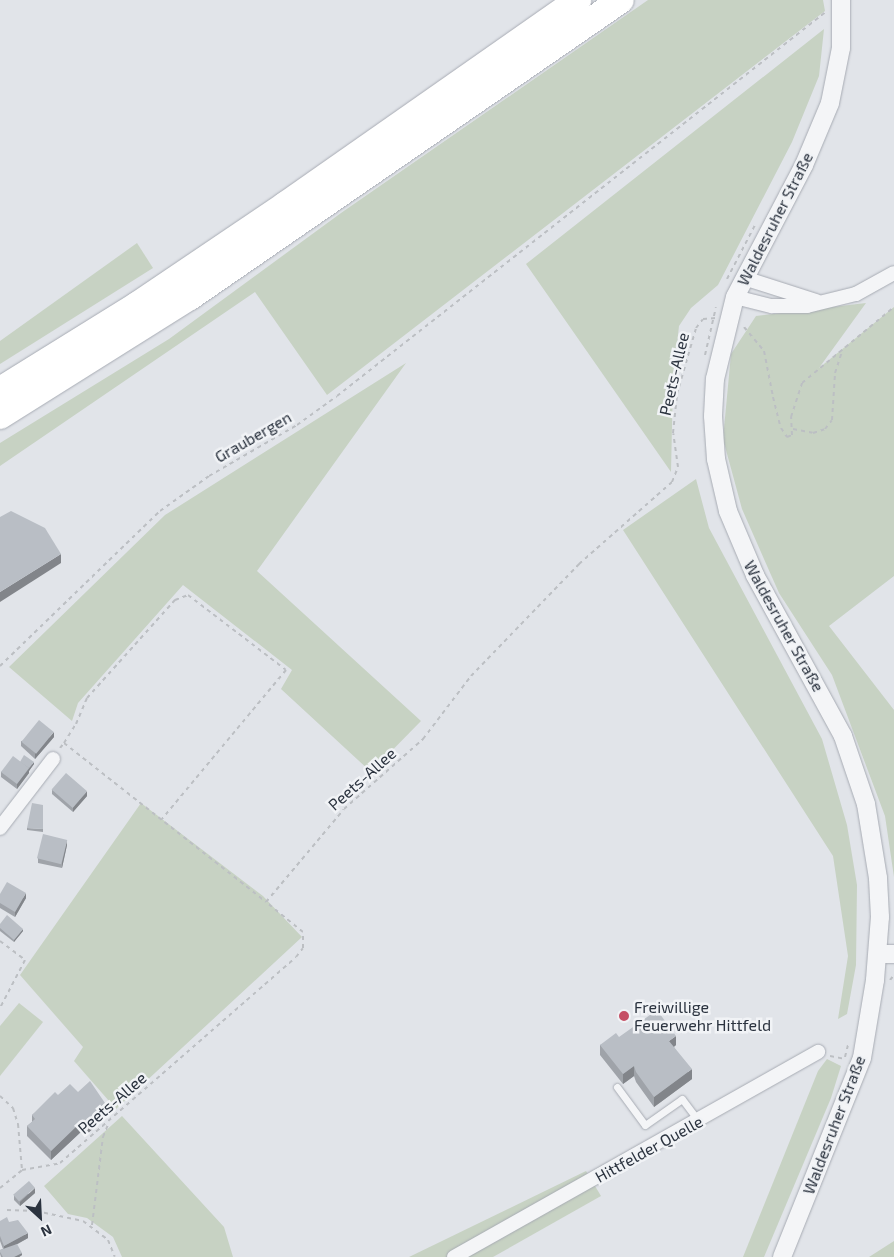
<!DOCTYPE html>
<meta charset="utf-8">
<style>
body{margin:0}
#map{position:relative;width:894px;height:1257px;overflow:hidden;background:#e1e4e9;font-family:"Exo 2",sans-serif}
div>[style]{position:absolute}
[style*='--x']{left:calc(var(--x)*1px);top:calc(var(--y)*1px);width:calc(var(--w)*1px);rotate:calc(var(--a)*1deg)}
.green>*{inset:0;background:#c7d2c3}
.path>*{height:2px;margin-top:-1px;transform-origin:0;background:repeating-linear-gradient(90deg,#bcbfc3 0 4px,transparent 0 8px)}
.roads{filter:drop-shadow(0 0 1px #a7abb3) drop-shadow(0 0 1px #a7abb3)}
.service>*{height:7px;margin:-3.5px;padding:0 3.5px;transform-origin:3.5px;border-radius:3.5px;background:#f4f5f7}
.minor>*{height:14px;margin:-7px;padding:0 7px;transform-origin:7px;border-radius:7px;background:#f4f5f7}
.tertiary>*{height:18px;margin:-9px;padding:0 9px;transform-origin:9px;border-radius:9px;background:#f4f5f7}
.motorway>*{height:26px;margin:-13px;padding:0 13px;transform-origin:13px;border-radius:13px;background:#fff}
.wall>*{inset:0;background:#9fa3a9}
.shaded-wall>*{inset:0;background:#82858a}
.building>*{inset:0;background:#b9bec5;transform-origin:0 0}
.dots>*{width:14px;height:14px;translate:-50% -50%;box-sizing:border-box;border:2px solid #f1f3f6;border-radius:50%}
span{translate:-50% -50%;white-space:nowrap;text-align:center;line-height:1.15;-webkit-text-stroke:5px #f1f3f6;paint-order:stroke}
.street-label{font-size:16px;color:#2b333f}
.poi-label{font-size:16px;color:#2b333f}
.left{translate:0 -50%;text-align:left}
.north{position:absolute;left:15px;top:1192px;width:50px;height:50px;-webkit-text-stroke:4px #f1f3f6;paint-order:stroke;rotate:155deg;font-size:14px;font-weight:700;line-height:20px;text-align:center;color:#2b333f}
.north::after{content:'';display:block;margin:auto;width:18px;height:22px;background:#2b333f;clip-path:polygon(50% 0,100% 100%,50% 72%,0 100%)}
</style>
<div id="map">
<div class="green">
<div style="clip-path:polygon(648px 0,823px 0,825px 11px,327px 395px,255px 292px,0 466px,0 443px,169px 339px,341px 213px)"></div>
<div style="clip-path:polygon(824px 29px,819px 76px,792px 142px,718px 285px,691px 308px,679px 326px,673px 381px,671px 472px,526px 264px)"></div>
<div style="clip-path:polygon(137px 243px,153px 268px,0 364px,0 341px)"></div>
<div style="clip-path:polygon(866px 303px,819px 368px,894px 307px,894px 576px,829px 626px,894px 710px,894px 877px,885px 816px,832px 675px,779px 593px,742px 509px,723px 439px,731px 354px,756px 316px)"></div>
<div style="clip-path:polygon(406px 363px,257px 571px,421px 721px,371px 772px,281px 689px,292px 670px,183px 585px,78px 703px,72px 721px,9px 667px,165px 515px)"></div>
<div style="clip-path:polygon(696px 479px,709px 528px,822px 739px,847px 825px,857px 885px,856px 965px,847px 1014px,838px 1019px,848px 956px,833px 856px,623px 530px)"></div>
<div style="clip-path:polygon(141px 803px,263px 896px,302px 937px,116px 1109px,74px 1061px,83px 1047px,20px 975px)"></div>
<div style="clip-path:polygon(19px 1003px,43px 1022px,0 1076px,0 1026px)"></div>
<div style="clip-path:polygon(827px 1059px,841px 1066px,831px 1098px,764px 1257px,743px 1257px,818px 1071px)"></div>
<div style="clip-path:polygon(122px 1116px,224px 1227px,233px 1257px,122px 1257px,113px 1237px,87px 1218px,68px 1214px,44px 1186px)"></div>
<div style="clip-path:polygon(586px 1171px,601px 1196px,493px 1257px,409px 1257px)"></div>
<div style="clip-path:polygon(894px 1241px,894px 1257px,869px 1257px)"></div>
</div>
<div class="path">
<div style="--x:727;--y:279;--w:61;--a:-62.6"></div>
<div style="--x:744;--y:327;--w:31;--a:50"></div>
<div style="--x:764;--y:351;--w:47;--a:78.9"></div>
<div style="--x:773;--y:397;--w:32;--a:76"></div>
<div style="--x:781;--y:428;--w:11;--a:56"></div>
<div style="--x:787;--y:437;--w:5;--a:-22"></div>
<div style="--x:792;--y:435;--w:18;--a:-93"></div>
<div style="--x:791;--y:417;--w:36;--a:-72"></div>
<div style="--x:802;--y:383;--w:119;--a:-39.6"></div>
<div style="--x:705;--y:355;--w:49;--a:-77.1"></div>
<div style="--x:793;--y:429;--w:20;--a:11"></div>
<div style="--x:813;--y:433;--w:13;--a:-18"></div>
<div style="--x:825;--y:429;--w:11;--a:-52"></div>
<div style="--x:832;--y:420;--w:47;--a:-86.3"></div>
<div style="--x:835;--y:373;--w:23;--a:-72"></div>
<div style="--x:0;--y:666;--w:223;--a:-44.1"></div>
<div style="--x:160;--y:511;--w:60;--a:-35.5"></div>
<div style="--x:209;--y:476;--w:102;--a:-30.1"></div>
<div style="--x:297;--y:425;--w:49;--a:-35.9"></div>
<div style="--x:337;--y:396;--w:623;--a:-38.16"></div>
<div style="--x:64;--y:743;--w:22;--a:-58"></div>
<div style="--x:76;--y:724;--w:28;--a:-67"></div>
<div style="--x:87;--y:698;--w:132;--a:-48.1"></div>
<div style="--x:175;--y:600;--w:14;--a:-21"></div>
<div style="--x:188;--y:595;--w:123;--a:37.4"></div>
<div style="--x:286;--y:670;--w:194;--a:129.8"></div>
<div style="--x:60;--y:748;--w:6;--a:-51"></div>
<div style="--x:64;--y:743;--w:257;--a:38.2"></div>
<div style="--x:0;--y:941;--w:31;--a:37"></div>
<div style="--x:25;--y:960;--w:54;--a:117.5"></div>
<div style="--x:890;--y:980;--w:6;--a:-51"></div>
<div style="--x:830;--y:1056;--w:15;--a:11"></div>
<div style="--x:845;--y:1057;--w:12;--a:-76"></div>
<div style="--x:0;--y:1096;--w:18;--a:43"></div>
<div style="--x:13;--y:1108;--w:17;--a:73"></div>
<div style="--x:18;--y:1124;--w:46;--a:85"></div>
<div style="--x:0;--y:1188;--w:28;--a:-39"></div>
<div style="--x:22;--y:1170;--w:39;--a:-10"></div>
<div style="--x:60;--y:1163;--w:313;--a:-41.1"></div>
<div style="--x:296;--y:957;--w:11;--a:-52"></div>
<div style="--x:303;--y:948;--w:16;--a:-90"></div>
<div style="--x:303;--y:932;--w:48;--a:-141"></div>
<div style="--x:266;--y:902;--w:121;--a:-50"></div>
<div style="--x:344;--y:809;--w:106;--a:-41.5"></div>
<div style="--x:423;--y:739;--w:79;--a:-52.7"></div>
<div style="--x:471;--y:676;--w:156;--a:-46"></div>
<div style="--x:579;--y:564;--w:124;--a:-41.4"></div>
<div style="--x:672;--y:482;--w:16;--a:-68"></div>
<div style="--x:678;--y:467;--w:34;--a:-98"></div>
<div style="--x:673;--y:433;--w:39;--a:-84"></div>
<div style="--x:677;--y:394;--w:69;--a:-73.9"></div>
<div style="--x:696;--y:328;--w:11;--a:-52"></div>
<div style="--x:703;--y:319;--w:13;--a:-4"></div>
<div style="--x:7;--y:1210;--w:29;--a:2"></div>
<div style="--x:36;--y:1211;--w:48;--a:12"></div>
<div style="--x:83;--y:1221;--w:31;--a:37"></div>
<div style="--x:108;--y:1240;--w:18;--a:68"></div>
<div style="--x:92;--y:1225;--w:89;--a:-82.9"></div>
<div style="--x:103;--y:1137;--w:16;--a:-68"></div>
</div>
<div class="roads">
<div class="service">
<div style="--x:617;--y:1087;--w:47;--a:53.6"></div>
<div style="--x:645;--y:1125;--w:45;--a:-35.1"></div>
<div style="--x:682;--y:1099;--w:26;--a:53"></div>
</div>
<div class="minor">
<div style="--x:744;--y:278;--w:76;--a:17.7"></div>
<div style="--x:735;--y:297;--w:38;--a:14"></div>
<div style="--x:772;--y:306;--w:35;--a:0"></div>
<div style="--x:807;--y:306;--w:50;--a:-13.8"></div>
<div style="--x:856;--y:294;--w:43;--a:-28.9"></div>
<div style="--x:0;--y:828;--w:87;--a:-52.5"></div>
<div style="--x:454;--y:1257;--w:418;--a:-29.4"></div>
</div>
<div class="tertiary">
<div style="--x:878;--y:954;--w:16;--a:0"></div>
<div style="--x:782;--y:1257;--w:214;--a:-68.1"></div>
<div style="--x:862;--y:1058;--w:79;--a:-80.5"></div>
<div style="--x:875;--y:980;--w:63;--a:-85.5"></div>
<div style="--x:880;--y:917;--w:39;--a:-93"></div>
<div style="--x:878;--y:878;--w:75;--a:-99.2"></div>
<div style="--x:866;--y:804;--w:72;--a:-108.7"></div>
<div style="--x:843;--y:736;--w:183;--a:-118.7"></div>
<div style="--x:755;--y:575;--w:69;--a:-112.9"></div>
<div style="--x:728;--y:511;--w:53;--a:-103"></div>
<div style="--x:716;--y:459;--w:43;--a:-94"></div>
<div style="--x:713;--y:416;--w:37;--a:-87"></div>
<div style="--x:715;--y:379;--w:84;--a:-76.3"></div>
<div style="--x:735;--y:297;--w:149;--a:-62.4"></div>
<div style="--x:804;--y:165;--w:67;--a:-67.2"></div>
<div style="--x:830;--y:103;--w:56;--a:-78.7"></div>
<div style="--x:841;--y:48;--w:48;--a:-90"></div>
</div>
<div class="motorway">
<div style="--x:0;--y:390;--w:161;--a:-31.8"></div>
<div style="--x:137;--y:305;--w:179;--a:-34"></div>
<div style="--x:285;--y:205;--w:358;--a:-35"></div>
<div style="--x:0;--y:416;--w:224;--a:-32.1"></div>
<div style="--x:190;--y:297;--w:523;--a:-34.57"></div>
</div>
</div>
<div class="wall">
<div style="clip-path:polygon(54px 737px,35px 759px,21px 746px,21px 741px)"></div>
<div style="clip-path:polygon(20px 762px,34px 764px,29px 771px,29px 773px,17px 789px,1px 777px,1px 772px)"></div>
<div style="clip-path:polygon(52px 790px,87px 796px,73px 812px,52px 794px)"></div>
<div style="clip-path:polygon(27px 828px,43px 829px,43px 832px,27px 830px)"></div>
<div style="clip-path:polygon(67px 845px,62px 868px,38px 863px,38px 858px)"></div>
<div style="clip-path:polygon(0 894px,26px 898px,15px 917px,0 908px)"></div>
<div style="clip-path:polygon(0 924px,23px 931px,14px 942px,0 931px)"></div>
<div style="clip-path:polygon(619px 1037px,676px 1045px,674px 1047px,692px 1079px,654px 1107px,636px 1082px,634px 1076px,623px 1084px,600px 1055px,600px 1045px)"></div>
<div style="clip-path:polygon(78px 1092px,107px 1116px,88px 1133px,84px 1129px,51px 1160px,27px 1136px,27px 1126px,32px 1122px,32px 1115px,58px 1095px)"></div>
<div style="clip-path:polygon(35px 1193px,20px 1206px,14px 1200px,14px 1195px)"></div>
<div style="clip-path:polygon(0 1221px,9px 1222px,28px 1238px,16px 1245px,22px 1255px,19px 1257px,1px 1257px,0 1254px,0 1250px,3px 1249px,0 1241px)"></div>
</div>
<div class="shaded-wall">
<div style="clip-path:polygon(61px 554px,61px 563px,0 602px,0 592px)"></div>
<div style="clip-path:polygon(54px 732px,54px 737px,35px 759px,35px 754px)"></div>
<div style="clip-path:polygon(34px 762px,34px 764px,29px 771px,29px 773px,17px 789px,17px 784px)"></div>
<div style="clip-path:polygon(87px 791px,87px 796px,73px 812px,73px 807px)"></div>
<div style="clip-path:polygon(67px 840px,67px 845px,62px 868px,62px 863px)"></div>
<div style="clip-path:polygon(26px 893px,26px 898px,15px 917px,15px 912px)"></div>
<div style="clip-path:polygon(23px 929px,23px 931px,14px 942px,14px 940px)"></div>
<div style="clip-path:polygon(676px 1036px,676px 1045px,669px 1050px,669px 1041px)"></div>
<div style="clip-path:polygon(634px 1066px,634px 1076px,623px 1084px,623px 1074px)"></div>
<div style="clip-path:polygon(692px 1069px,692px 1079px,654px 1107px,654px 1097px)"></div>
<div style="clip-path:polygon(107px 1106px,107px 1116px,88px 1133px,88px 1124px)"></div>
<div style="clip-path:polygon(84px 1119px,84px 1129px,51px 1160px,51px 1151px)"></div>
<div style="clip-path:polygon(35px 1188px,35px 1193px,20px 1206px,20px 1202px)"></div>
<div style="clip-path:polygon(28px 1233px,28px 1238px,4px 1251px,4px 1246px)"></div>
<div style="clip-path:polygon(22px 1253px,22px 1255px,19px 1257px,14px 1257px)"></div>
</div>
<div class="building">
<div style="clip-path:polygon(11px 511px,45px 528px,61px 554px,0 592px,0 517px)"></div>
<div style="left:39px;top:720px;width:19px;height:28px;rotate:39deg"></div>
<div style="clip-path:polygon(24px 755px,34px 762px,29px 768px,20px 762px)"></div>
<div style="left:13px;top:756px;width:20px;height:20px;rotate:37deg"></div>
<div style="left:66px;top:773px;width:28px;height:22px;rotate:41deg"></div>
<div style="clip-path:polygon(32px 803px,43px 805px,43px 829px,27px 828px)"></div>
<div style="left:43px;top:834px;width:25px;height:25px;rotate:14deg"></div>
<div style="clip-path:polygon(7px 882px,26px 893px,15px 912px,0 903px,0 894px)"></div>
<div style="clip-path:polygon(7px 915px,23px 929px,14px 940px,0 928px,0 924px)"></div>
<div style="clip-path:polygon(657px 1010px,676px 1036px,669px 1041px,692px 1069px,654px 1097px,636px 1072px,634px 1066px,623px 1074px,600px 1045px,616px 1033px,619px 1037px)"></div>
<div style="clip-path:polygon(90px 1081px,107px 1106px,88px 1124px,84px 1119px,51px 1151px,27px 1126px,35px 1119px,32px 1115px,55px 1092px,58px 1095px,70px 1084px,78px 1092px)"></div>
<div style="left:29px;top:1181px;width:9px;height:21px;rotate:49deg"></div>
<div style="clip-path:polygon(7px 1217px,9px 1222px,18px 1220px,28px 1233px,4px 1246px,0 1236px,0 1221px)"></div>
<div style="clip-path:polygon(17px 1244px,22px 1253px,14px 1257px,3px 1257px,0 1252px,0 1250px)"></div>
</div>
<div class="dots">
<div style="left:624px;top:1016px;background:#c54f65"></div>
</div>
<div class="street-label">
<span style="left:775px;top:219px;rotate:-63deg">Waldesruher Straße</span>
<span style="left:674px;top:374px;rotate:-77deg">Peets-Allee</span>
<span style="left:253px;top:437px;rotate:-30deg">Graubergen</span>
<span style="left:784px;top:626px;rotate:61deg">Waldesruher Straße</span>
<span style="left:362px;top:779px;rotate:-42deg">Peets-Allee</span>
<span style="left:112px;top:1103px;rotate:-41deg">Peets-Allee</span>
<span style="left:834px;top:1125px;rotate:-69deg">Waldesruher Straße</span>
<span style="left:649px;top:1149px;rotate:-29deg">Hittfelder Quelle</span>
</div>
<div class="poi-label">
<span class="left" style="left:634px;top:1016px">Freiwillige<br>Feuerwehr Hittfeld</span>
</div>
<div class="north">N</div>
</div>
